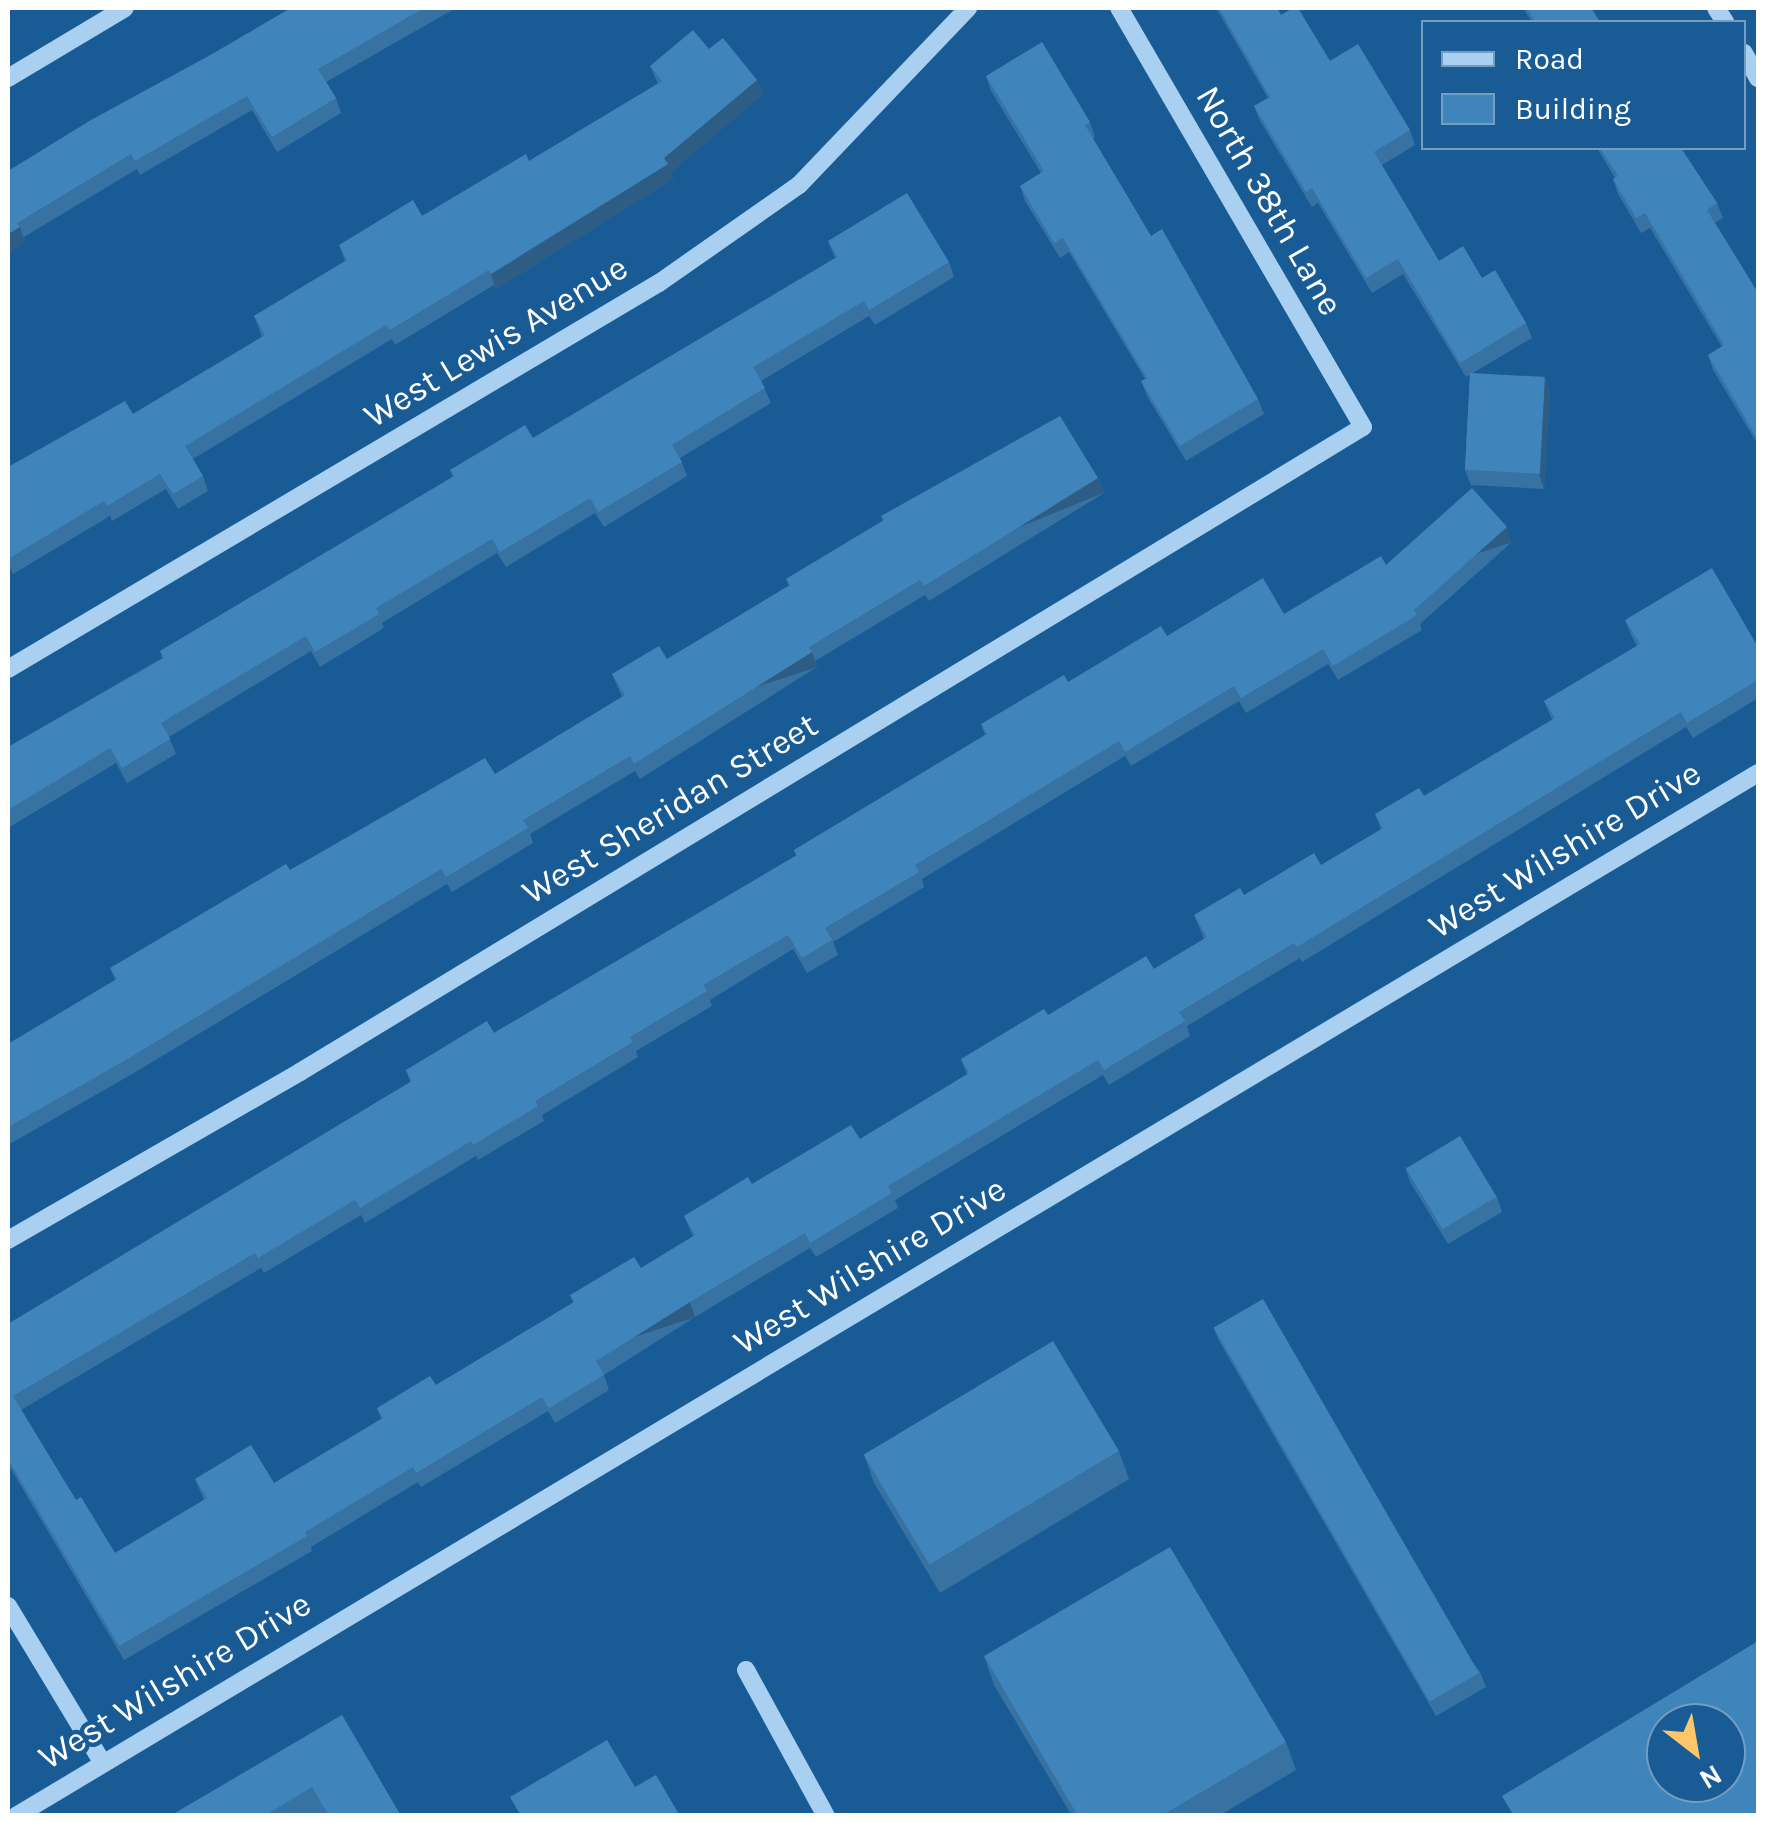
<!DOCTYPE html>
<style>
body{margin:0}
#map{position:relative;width:1766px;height:1823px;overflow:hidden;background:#185b95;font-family:Karla,sans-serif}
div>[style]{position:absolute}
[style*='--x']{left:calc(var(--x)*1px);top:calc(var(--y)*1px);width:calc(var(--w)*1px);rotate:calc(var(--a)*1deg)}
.minor>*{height:18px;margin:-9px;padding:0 9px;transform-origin:9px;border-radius:9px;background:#a9d0f1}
.wall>*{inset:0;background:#3772a2}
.shaded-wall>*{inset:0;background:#2d5c84;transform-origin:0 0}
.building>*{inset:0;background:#4084bc;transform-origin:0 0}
span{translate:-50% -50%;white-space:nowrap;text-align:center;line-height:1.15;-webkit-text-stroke:9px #185b95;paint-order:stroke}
.street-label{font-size:35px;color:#fff}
.frame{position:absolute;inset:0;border:10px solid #fff;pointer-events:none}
.legend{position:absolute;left:1421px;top:20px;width:325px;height:130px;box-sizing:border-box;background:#185b95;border:2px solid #749dbf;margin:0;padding:12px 18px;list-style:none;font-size:30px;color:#fff}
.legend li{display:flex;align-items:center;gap:20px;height:50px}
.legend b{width:50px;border:2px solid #749dbf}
.north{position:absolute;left:1646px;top:1703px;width:100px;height:100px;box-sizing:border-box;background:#185b95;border:2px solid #749dbf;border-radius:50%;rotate:149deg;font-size:28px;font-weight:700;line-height:40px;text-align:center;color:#fff}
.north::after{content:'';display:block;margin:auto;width:35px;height:45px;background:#ffc569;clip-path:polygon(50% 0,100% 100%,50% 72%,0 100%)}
</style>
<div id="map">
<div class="minor">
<div style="--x:1716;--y:8;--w:17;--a:57"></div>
<div style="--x:1744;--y:53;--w:29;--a:61"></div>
<div style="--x:8;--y:78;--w:136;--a:-30.9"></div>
<div style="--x:8;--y:669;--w:757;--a:-30.67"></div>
<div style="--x:659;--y:283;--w:171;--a:-35"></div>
<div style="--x:799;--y:185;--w:245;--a:-46.3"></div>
<div style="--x:8;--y:1240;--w:337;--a:-29.9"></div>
<div style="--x:300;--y:1072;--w:1243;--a:-31.25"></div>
<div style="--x:1363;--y:427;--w:485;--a:-120.2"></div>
<div style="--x:8;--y:1606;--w:182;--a:58.9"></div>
<div style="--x:746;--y:1670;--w:166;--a:61.3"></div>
<div style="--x:16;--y:1816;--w:2030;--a:-30.91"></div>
</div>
<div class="wall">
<div style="clip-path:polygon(291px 8px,456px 8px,326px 82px,336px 98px,341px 113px,277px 152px,252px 110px,140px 175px,137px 169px,24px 237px,25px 242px,8px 253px,8px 171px,214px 53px)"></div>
<div style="clip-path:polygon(1216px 8px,1277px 8px,1281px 15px,1330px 61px,1410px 130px,1415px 145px,1382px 165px,1439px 261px,1482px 278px,1526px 323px,1532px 338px,1473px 373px,1550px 392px,1544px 489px,1471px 485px,1465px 470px,1470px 375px,1466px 377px,1403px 274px,1372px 293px,1318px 203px,1312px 207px,1260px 121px,1254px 106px,1268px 98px)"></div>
<div style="clip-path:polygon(1523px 8px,1591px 8px,1600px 22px,1532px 22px)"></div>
<div style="clip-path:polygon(709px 49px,757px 80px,763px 94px,671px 172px,673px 179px,496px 289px,494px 285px,395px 345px,392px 339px,193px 459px,203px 476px,208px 491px,178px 509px,166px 489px,112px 521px,110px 516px,13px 574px,9px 567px,8px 568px,8px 467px,133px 414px,262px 337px,254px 316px,345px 261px,339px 245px,422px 216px,529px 161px,658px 84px,650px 66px)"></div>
<div style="clip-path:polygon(986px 76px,1090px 122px,1095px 137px,1093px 139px,1151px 236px,1258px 399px,1264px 414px,1186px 461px,1147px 396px,1141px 381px,1145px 379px,1069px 252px,1060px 258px,1025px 201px,1020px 186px,1041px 173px,991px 91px)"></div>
<div style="clip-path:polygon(1597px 148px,1681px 148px,1717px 203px,1723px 218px,1715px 223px,1758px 293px,1758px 445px,1713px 370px,1708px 355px,1722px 347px,1650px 228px,1641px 233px,1618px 194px,1613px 179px,1615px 178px)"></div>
<div style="clip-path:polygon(828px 241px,949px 262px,954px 277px,875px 325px,869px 316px,761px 381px,771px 403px,680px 458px,687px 476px,604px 527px,595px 513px,506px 567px,497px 553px,382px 623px,384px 628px,320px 667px,311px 651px,169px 737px,176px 754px,127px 783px,116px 763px,8px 828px,8px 747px,162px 658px,160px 651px,453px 477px,450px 470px,533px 438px,835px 258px)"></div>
<div style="clip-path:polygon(1098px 478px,1104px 493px,929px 601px,925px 595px,815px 661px,817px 667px,640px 779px,635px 771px,530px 834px,533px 843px,452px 892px,447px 884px,134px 1073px,8px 1145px,8px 1044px,115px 980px,110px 968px,290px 870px,495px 774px,622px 697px,612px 674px,667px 659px,789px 586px,786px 579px,883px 521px,881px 516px)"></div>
<div style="clip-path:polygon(1512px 542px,1420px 624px,1422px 630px,1338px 680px,1328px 664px,1246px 713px,1239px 701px,1131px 766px,1125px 756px,922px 879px,924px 887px,833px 942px,838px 955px,807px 973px,793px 949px,710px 1000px,712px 1006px,636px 1051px,638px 1057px,542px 1115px,544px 1121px,478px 1160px,476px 1156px,365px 1223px,361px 1215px,264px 1273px,261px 1268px,21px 1410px,76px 1500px,115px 1553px,204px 1500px,195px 1479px,274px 1483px,381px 1419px,377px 1408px,436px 1385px,573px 1303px,570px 1295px,641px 1268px,693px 1237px,684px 1216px,752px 1184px,860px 1139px,967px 1075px,961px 1059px,1048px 1015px,1154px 969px,1204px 939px,1194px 915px,1321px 865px,1381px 830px,1375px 814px,1424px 796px,1552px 720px,1544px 701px,1637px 646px,1631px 635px,1625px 620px,1758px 647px,1758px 698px,1693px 738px,1686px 727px,1302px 962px,1300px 958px,1187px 1026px,1190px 1036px,1109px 1085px,1103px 1075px,895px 1200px,898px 1208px,816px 1257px,810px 1248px,695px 1317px,604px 1375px,609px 1390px,555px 1423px,548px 1411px,421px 1487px,418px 1482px,311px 1547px,312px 1551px,124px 1660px,8px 1464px,8px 1324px,410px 1082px,406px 1070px,494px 1033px,796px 856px,794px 850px,985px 735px,981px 724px,1167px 636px,1284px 614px,1386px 565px)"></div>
<div style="clip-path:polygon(1405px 1167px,1497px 1197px,1502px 1212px,1448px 1244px,1410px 1182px)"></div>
<div style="clip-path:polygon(1213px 1327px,1480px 1672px,1486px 1687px,1436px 1716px,1219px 1341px)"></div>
<div style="clip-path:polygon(1119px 1451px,1129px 1479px,940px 1593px,874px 1483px,864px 1455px)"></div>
<div style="clip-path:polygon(984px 1656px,1286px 1742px,1296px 1770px,1219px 1816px,1072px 1816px,994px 1685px)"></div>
<div style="clip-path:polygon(342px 1715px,401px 1816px,170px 1816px)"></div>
</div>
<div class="shaded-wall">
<div style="clip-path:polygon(757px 80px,763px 94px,671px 172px,673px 179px,496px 289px,491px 274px,664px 158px)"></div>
<div style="clip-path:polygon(20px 227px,25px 242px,8px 253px,8px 234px)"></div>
<div style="clip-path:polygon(1545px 377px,1550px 392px,1544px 489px,1539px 474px)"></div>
<div style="left:1098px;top:478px;width:16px;height:205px;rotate:68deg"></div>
<div style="left:1507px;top:527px;width:16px;height:125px;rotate:72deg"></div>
<div style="left:812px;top:652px;width:16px;height:210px;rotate:72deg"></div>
<div style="left:690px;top:1302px;width:16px;height:111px;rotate:72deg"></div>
</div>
<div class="building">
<div style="clip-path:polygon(291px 8px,424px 8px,318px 69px,336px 98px,272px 137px,247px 96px,135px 161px,131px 154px,17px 223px,20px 227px,8px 234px,8px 171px,91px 120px,214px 53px)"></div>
<div style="clip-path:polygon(1219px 8px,1277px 8px,1281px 15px,1293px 8px,1298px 8px,1330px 61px,1358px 44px,1410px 130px,1374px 152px,1439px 261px,1463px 246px,1482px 278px,1495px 270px,1526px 323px,1460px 363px,1398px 259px,1366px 278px,1312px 188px,1306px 192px,1254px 106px,1270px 97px)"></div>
<div style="clip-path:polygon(1526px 8px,1591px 8px,1600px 22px,1536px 22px)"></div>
<div style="clip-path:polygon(693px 30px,709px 49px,723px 38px,757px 80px,664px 158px,668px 164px,491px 274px,489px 270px,390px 330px,386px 325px,185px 446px,203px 476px,173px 494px,160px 474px,107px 506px,104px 501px,8px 559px,8px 467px,125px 401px,133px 414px,265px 335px,254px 316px,347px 260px,339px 245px,413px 200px,422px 216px,526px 154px,529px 161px,662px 81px,650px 66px)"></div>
<div style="clip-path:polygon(1042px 42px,1090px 122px,1085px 125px,1151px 236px,1162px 229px,1258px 399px,1180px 446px,1141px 381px,1147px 378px,1063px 238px,1054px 243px,1020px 186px,1044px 171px,986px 76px)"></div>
<div style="clip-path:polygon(1600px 148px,1681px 148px,1717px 203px,1707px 210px,1758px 293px,1758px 440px,1708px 355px,1724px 345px,1645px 213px,1636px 218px,1613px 179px,1618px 176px)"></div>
<div style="clip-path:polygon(907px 193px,949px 262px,869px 310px,864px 301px,753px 367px,765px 388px,672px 445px,682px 462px,598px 512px,590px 498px,500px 552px,492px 539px,376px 608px,379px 614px,315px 652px,306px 636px,161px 723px,170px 739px,122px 768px,110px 748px,8px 810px,8px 747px,164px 658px,160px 651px,454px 476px,450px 470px,525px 425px,533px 438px,837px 257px,828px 241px)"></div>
<div style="left:1470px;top:373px;width:75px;height:97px;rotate:3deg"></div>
<div style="clip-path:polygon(1060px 416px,1098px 478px,924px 586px,920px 580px,809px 647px,812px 652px,634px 764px,630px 756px,523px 820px,528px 828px,446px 877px,441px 869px,129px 1058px,8px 1127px,8px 1044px,117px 979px,110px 968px,286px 864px,290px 870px,485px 758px,495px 774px,625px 695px,612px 674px,659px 646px,667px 659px,790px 585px,786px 579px,884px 520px,881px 516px)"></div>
<div style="clip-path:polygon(1472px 488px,1507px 527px,1414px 610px,1417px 615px,1333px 666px,1323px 649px,1241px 698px,1234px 686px,1125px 752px,1119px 741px,915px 865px,919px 872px,825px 928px,832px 940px,802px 958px,788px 935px,703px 985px,707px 991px,630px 1037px,633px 1042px,535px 1101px,538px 1106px,473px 1145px,471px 1141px,360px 1208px,355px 1200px,258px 1258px,255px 1253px,13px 1396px,76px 1500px,81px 1497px,115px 1553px,207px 1498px,195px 1479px,251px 1445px,274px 1483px,383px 1418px,377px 1408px,430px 1376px,436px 1385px,574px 1302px,570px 1295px,634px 1257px,641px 1268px,695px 1235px,684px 1216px,748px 1177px,752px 1184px,851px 1125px,860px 1139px,969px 1073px,961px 1059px,1044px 1009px,1048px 1015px,1146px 956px,1154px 969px,1207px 937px,1194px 915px,1240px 888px,1244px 895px,1314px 853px,1321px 865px,1383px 828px,1375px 814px,1419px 788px,1424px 796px,1555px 718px,1544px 701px,1640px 644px,1625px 620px,1712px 568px,1758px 647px,1758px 680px,1687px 723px,1681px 712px,1297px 947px,1294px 943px,1179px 1012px,1185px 1021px,1104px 1070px,1098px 1060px,888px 1186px,892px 1193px,810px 1243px,805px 1233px,690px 1302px,596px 1361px,604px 1375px,549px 1408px,542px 1397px,416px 1473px,413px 1467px,305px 1532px,307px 1536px,119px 1646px,8px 1459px,8px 1324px,412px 1081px,406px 1070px,487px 1021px,494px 1033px,797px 855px,794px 850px,987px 734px,981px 724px,1064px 675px,1068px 682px,1161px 626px,1167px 636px,1263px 578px,1284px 614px,1381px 556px,1386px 565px)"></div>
<div style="left:1460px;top:1136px;width:71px;height:63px;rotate:59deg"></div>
<div style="left:1263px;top:1299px;width:432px;height:57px;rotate:60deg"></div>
<div style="left:1053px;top:1341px;width:128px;height:221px;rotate:59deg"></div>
<div style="clip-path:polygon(1170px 1547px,1286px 1742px,1161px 1816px,1078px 1816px,984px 1656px)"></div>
<div style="clip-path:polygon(evenodd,1758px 1641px,1758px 1816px,1514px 1816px,1502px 1796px,1758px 1641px,1666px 1723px,1726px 1723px,1726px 1783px,1666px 1783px,1666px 1723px)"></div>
<div style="clip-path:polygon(342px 1715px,401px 1816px,329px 1816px,312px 1787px,264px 1816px,170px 1816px)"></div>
<div style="clip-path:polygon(607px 1740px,635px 1787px,656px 1775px,680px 1816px,521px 1816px,510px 1797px)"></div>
</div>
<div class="street-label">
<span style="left:1269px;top:201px;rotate:60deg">North 38th Lane</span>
<span style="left:496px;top:342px;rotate:-31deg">West Lewis Avenue</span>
<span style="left:670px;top:809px;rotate:-31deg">West Sheridan Street</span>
<span style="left:1565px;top:850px;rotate:-31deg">West Wilshire Drive</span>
<span style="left:870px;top:1266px;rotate:-31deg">West Wilshire Drive</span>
<span style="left:175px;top:1681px;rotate:-31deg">West Wilshire Drive</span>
</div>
<div class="frame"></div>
<ul class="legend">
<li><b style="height:12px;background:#a9d0f1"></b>Road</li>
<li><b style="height:28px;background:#4084bc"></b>Building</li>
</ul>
<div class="north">N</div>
</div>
